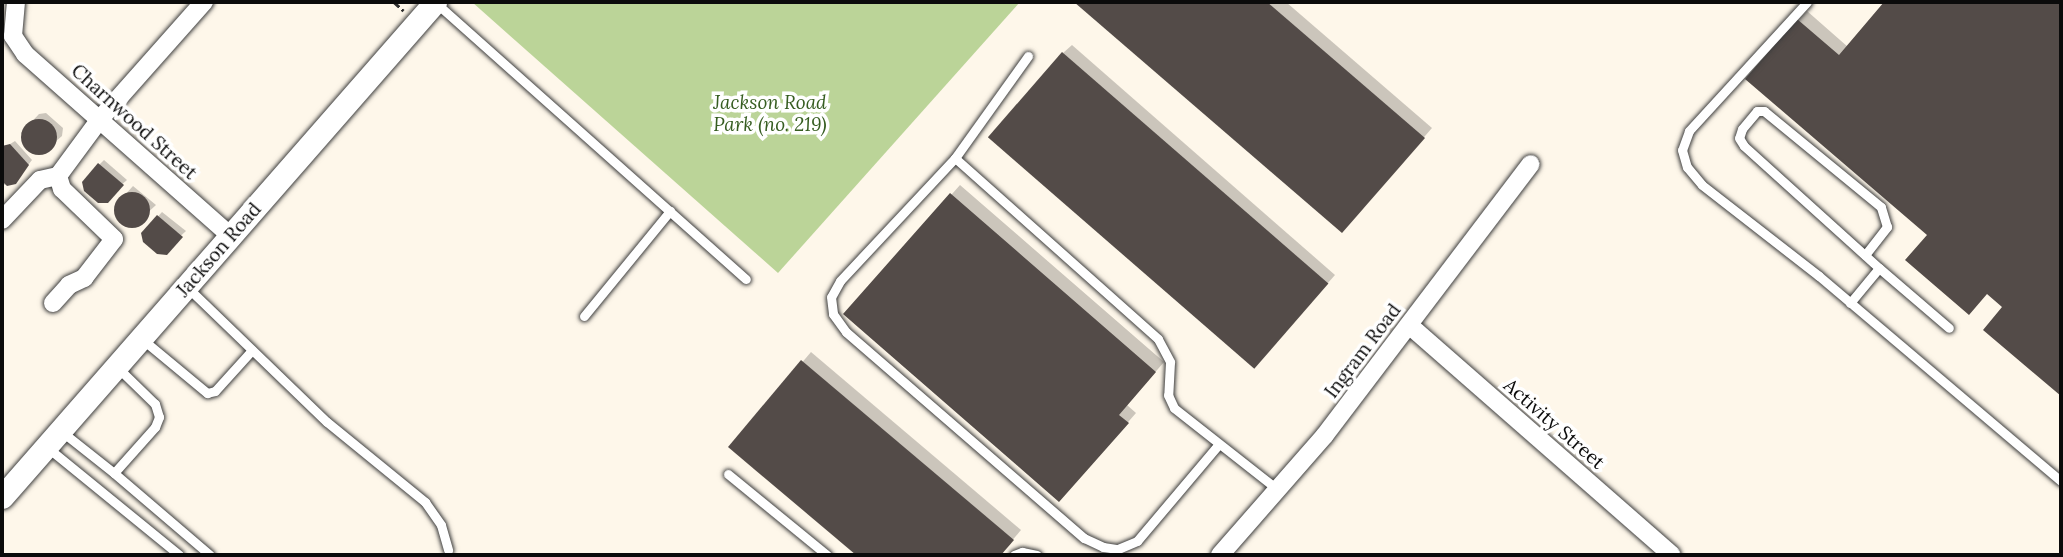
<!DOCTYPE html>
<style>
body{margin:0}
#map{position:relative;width:2063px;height:557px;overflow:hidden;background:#fef7ea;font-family:Lora,serif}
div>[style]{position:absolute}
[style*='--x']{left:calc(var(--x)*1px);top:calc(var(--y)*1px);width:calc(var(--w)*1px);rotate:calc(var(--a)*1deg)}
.forest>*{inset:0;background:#bbd498}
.shadow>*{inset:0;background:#0003}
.building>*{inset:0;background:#534b48;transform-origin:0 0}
.round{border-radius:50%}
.path>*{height:2.5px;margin-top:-1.25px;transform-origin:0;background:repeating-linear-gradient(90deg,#2d2d2d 0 7px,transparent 0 10.5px)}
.roads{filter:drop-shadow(0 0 2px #3e3e3e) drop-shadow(0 0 2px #3e3e3e)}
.service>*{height:9px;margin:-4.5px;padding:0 4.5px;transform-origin:4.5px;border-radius:4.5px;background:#fff}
.minor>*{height:18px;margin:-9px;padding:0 9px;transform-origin:9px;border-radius:9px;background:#fff}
.tertiary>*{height:23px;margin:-11.5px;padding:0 11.5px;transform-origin:11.5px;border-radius:11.5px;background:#fff}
span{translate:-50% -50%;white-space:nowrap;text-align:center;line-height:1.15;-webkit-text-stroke:7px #fff;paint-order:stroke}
.park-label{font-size:19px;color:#365d21;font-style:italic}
.street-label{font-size:19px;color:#0b0b0b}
.frame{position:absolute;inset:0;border:4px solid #0b0b0b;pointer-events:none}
</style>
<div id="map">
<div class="forest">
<div style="clip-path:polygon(472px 2px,1020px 2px,778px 273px)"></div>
</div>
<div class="shadow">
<div style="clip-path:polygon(1076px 2px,1286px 2px,1432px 128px,1342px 231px)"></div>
<div style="clip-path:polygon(1887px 2px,2061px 2px,2061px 394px,1986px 329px,2005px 307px,1798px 20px,1807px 11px,1848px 47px)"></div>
<div style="clip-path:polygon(1072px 45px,1335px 275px,1261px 359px,1063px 53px)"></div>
<div style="clip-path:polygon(46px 113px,63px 128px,62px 136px,41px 154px,22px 142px,26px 138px,21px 133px,39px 114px)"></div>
<div style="clip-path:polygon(15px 141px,32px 160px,15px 182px,3px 185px,2px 198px,2px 149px)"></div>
<div style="clip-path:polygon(104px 160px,127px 180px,103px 201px,99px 165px)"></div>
<div style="clip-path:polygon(960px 185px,1164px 362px,1127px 405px,1136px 413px,1068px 491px,846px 314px)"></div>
<div style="clip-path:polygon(133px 186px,156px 205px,132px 227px,115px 215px,114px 207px)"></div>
<div style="clip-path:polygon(162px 212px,186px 231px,162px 253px,143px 233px)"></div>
<div style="clip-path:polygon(811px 352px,1021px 530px,1000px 555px,859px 555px,730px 447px)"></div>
</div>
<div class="building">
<div style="clip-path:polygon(1074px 2px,1267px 2px,1425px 138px,1342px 233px)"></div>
<div style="clip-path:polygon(1884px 2px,2061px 2px,2061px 396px,1983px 330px,2002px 307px,1987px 294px,1969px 315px,1905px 260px,1927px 235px,1745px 79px,1797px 19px,1839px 55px)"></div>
<div style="left:1062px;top:52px;width:353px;height:113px;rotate:41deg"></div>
<div class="round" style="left:21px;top:119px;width:36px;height:36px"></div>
<div style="clip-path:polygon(10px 144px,29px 165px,16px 184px,7px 186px,2px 181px,2px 146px)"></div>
<div style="clip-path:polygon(98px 163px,124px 185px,108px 203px,98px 203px,84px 191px,82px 182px)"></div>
<div class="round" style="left:114px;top:192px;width:36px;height:36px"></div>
<div style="clip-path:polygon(950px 193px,1156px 372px,1119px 415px,1129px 423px,1059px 502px,843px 314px)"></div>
<div style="clip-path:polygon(157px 215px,183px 237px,167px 255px,157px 254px,143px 242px,141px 233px)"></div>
<div style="clip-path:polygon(801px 360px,1014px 540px,1001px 555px,856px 555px,728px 447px)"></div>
</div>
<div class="path">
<div style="--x:394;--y:2;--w:13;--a:42"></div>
</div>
<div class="roads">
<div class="service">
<div style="--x:1807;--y:2;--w:175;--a:132.5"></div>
<div style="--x:1689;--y:131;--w:20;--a:110"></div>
<div style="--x:1682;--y:150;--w:18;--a:74"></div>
<div style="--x:1687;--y:167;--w:23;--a:50"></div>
<div style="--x:1702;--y:185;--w:148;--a:37.9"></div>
<div style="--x:1819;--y:276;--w:317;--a:40.3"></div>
<div style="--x:436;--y:3;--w:415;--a:41.7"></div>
<div style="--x:1028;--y:56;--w:125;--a:125.6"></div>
<div style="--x:955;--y:158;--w:168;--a:133.1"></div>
<div style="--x:840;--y:281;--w:18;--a:119"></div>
<div style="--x:831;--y:297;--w:17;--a:83"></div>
<div style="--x:833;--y:314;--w:22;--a:54"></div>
<div style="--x:846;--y:332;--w:315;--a:40.9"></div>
<div style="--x:1084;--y:538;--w:21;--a:25"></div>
<div style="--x:1103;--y:547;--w:15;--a:8"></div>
<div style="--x:1118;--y:549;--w:21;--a:-23"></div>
<div style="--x:1137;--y:541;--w:126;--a:-49.8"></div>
<div style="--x:955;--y:158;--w:272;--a:41.7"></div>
<div style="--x:1158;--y:339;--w:26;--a:62"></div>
<div style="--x:1170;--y:362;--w:33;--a:93"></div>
<div style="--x:1168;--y:395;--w:14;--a:65"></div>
<div style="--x:1174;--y:408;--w:131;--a:38.2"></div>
<div style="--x:1865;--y:255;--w:36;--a:-52"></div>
<div style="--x:1887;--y:227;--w:21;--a:-107"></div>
<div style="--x:1881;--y:207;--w:151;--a:-140.6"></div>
<div style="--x:1764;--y:111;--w:7;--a:180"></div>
<div style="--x:1757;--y:111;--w:23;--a:130"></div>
<div style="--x:1742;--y:129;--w:9;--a:108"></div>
<div style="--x:1739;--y:138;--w:9;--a:58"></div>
<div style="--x:1744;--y:146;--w:182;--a:42.1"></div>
<div style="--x:1879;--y:268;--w:92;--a:40.6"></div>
<div style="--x:187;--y:287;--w:194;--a:44"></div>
<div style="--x:327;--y:422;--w:127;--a:39.2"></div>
<div style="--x:425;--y:502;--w:28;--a:55"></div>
<div style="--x:441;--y:525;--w:26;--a:74"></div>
<div style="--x:1850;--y:303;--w:45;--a:-50.4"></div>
<div style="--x:584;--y:316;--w:136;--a:-50.7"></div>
<div style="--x:142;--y:339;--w:85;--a:39.7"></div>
<div style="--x:207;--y:393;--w:8;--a:-14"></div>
<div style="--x:215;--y:391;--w:55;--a:-47.9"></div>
<div style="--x:61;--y:431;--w:68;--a:38.4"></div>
<div style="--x:114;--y:473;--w:62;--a:-48.3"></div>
<div style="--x:155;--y:427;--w:11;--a:-68"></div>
<div style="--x:159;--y:417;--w:14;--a:-107"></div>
<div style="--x:155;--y:404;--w:53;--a:-135.8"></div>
<div style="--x:48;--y:448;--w:169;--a:39.2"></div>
<div style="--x:114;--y:473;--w:126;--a:40.5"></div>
<div style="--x:728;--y:474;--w:128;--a:39.3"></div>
<div style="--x:1014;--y:555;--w:9;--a:-21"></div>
<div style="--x:1022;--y:552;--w:15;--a:11"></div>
</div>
<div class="minor">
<div style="--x:13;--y:36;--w:22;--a:56"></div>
<div style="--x:25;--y:54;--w:276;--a:41.5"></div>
<div style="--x:13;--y:36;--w:34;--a:-85"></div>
<div style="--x:2;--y:220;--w:55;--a:-46.5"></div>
<div style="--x:40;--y:180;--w:18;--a:-13"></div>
<div style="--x:58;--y:176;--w:71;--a:-53.6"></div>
<div style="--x:100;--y:119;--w:157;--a:-48.4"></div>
<div style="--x:53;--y:303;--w:24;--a:-48"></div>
<div style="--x:69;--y:285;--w:17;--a:-25"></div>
<div style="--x:84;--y:278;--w:49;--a:-52.4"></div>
<div style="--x:114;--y:239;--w:72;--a:-136.1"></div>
<div style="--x:62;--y:189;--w:14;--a:-107"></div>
<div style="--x:1409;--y:325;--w:349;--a:41.2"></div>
<div style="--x:1220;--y:555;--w:159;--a:-48.8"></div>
<div style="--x:1325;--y:435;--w:340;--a:-52.8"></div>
</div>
<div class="tertiary">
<div style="--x:2;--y:497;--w:658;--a:-48.82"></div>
</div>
</div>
<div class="park-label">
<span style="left:770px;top:114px">Jackson Road<br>Park (no. 219)</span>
</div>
<div class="street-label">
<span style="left:134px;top:122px;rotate:42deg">Charnwood Street</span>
<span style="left:219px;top:250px;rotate:-49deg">Jackson Road</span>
<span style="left:1363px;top:351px;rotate:-53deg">Ingram Road</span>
<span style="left:1554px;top:424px;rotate:41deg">Activity Street</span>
</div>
<div class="frame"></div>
</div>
